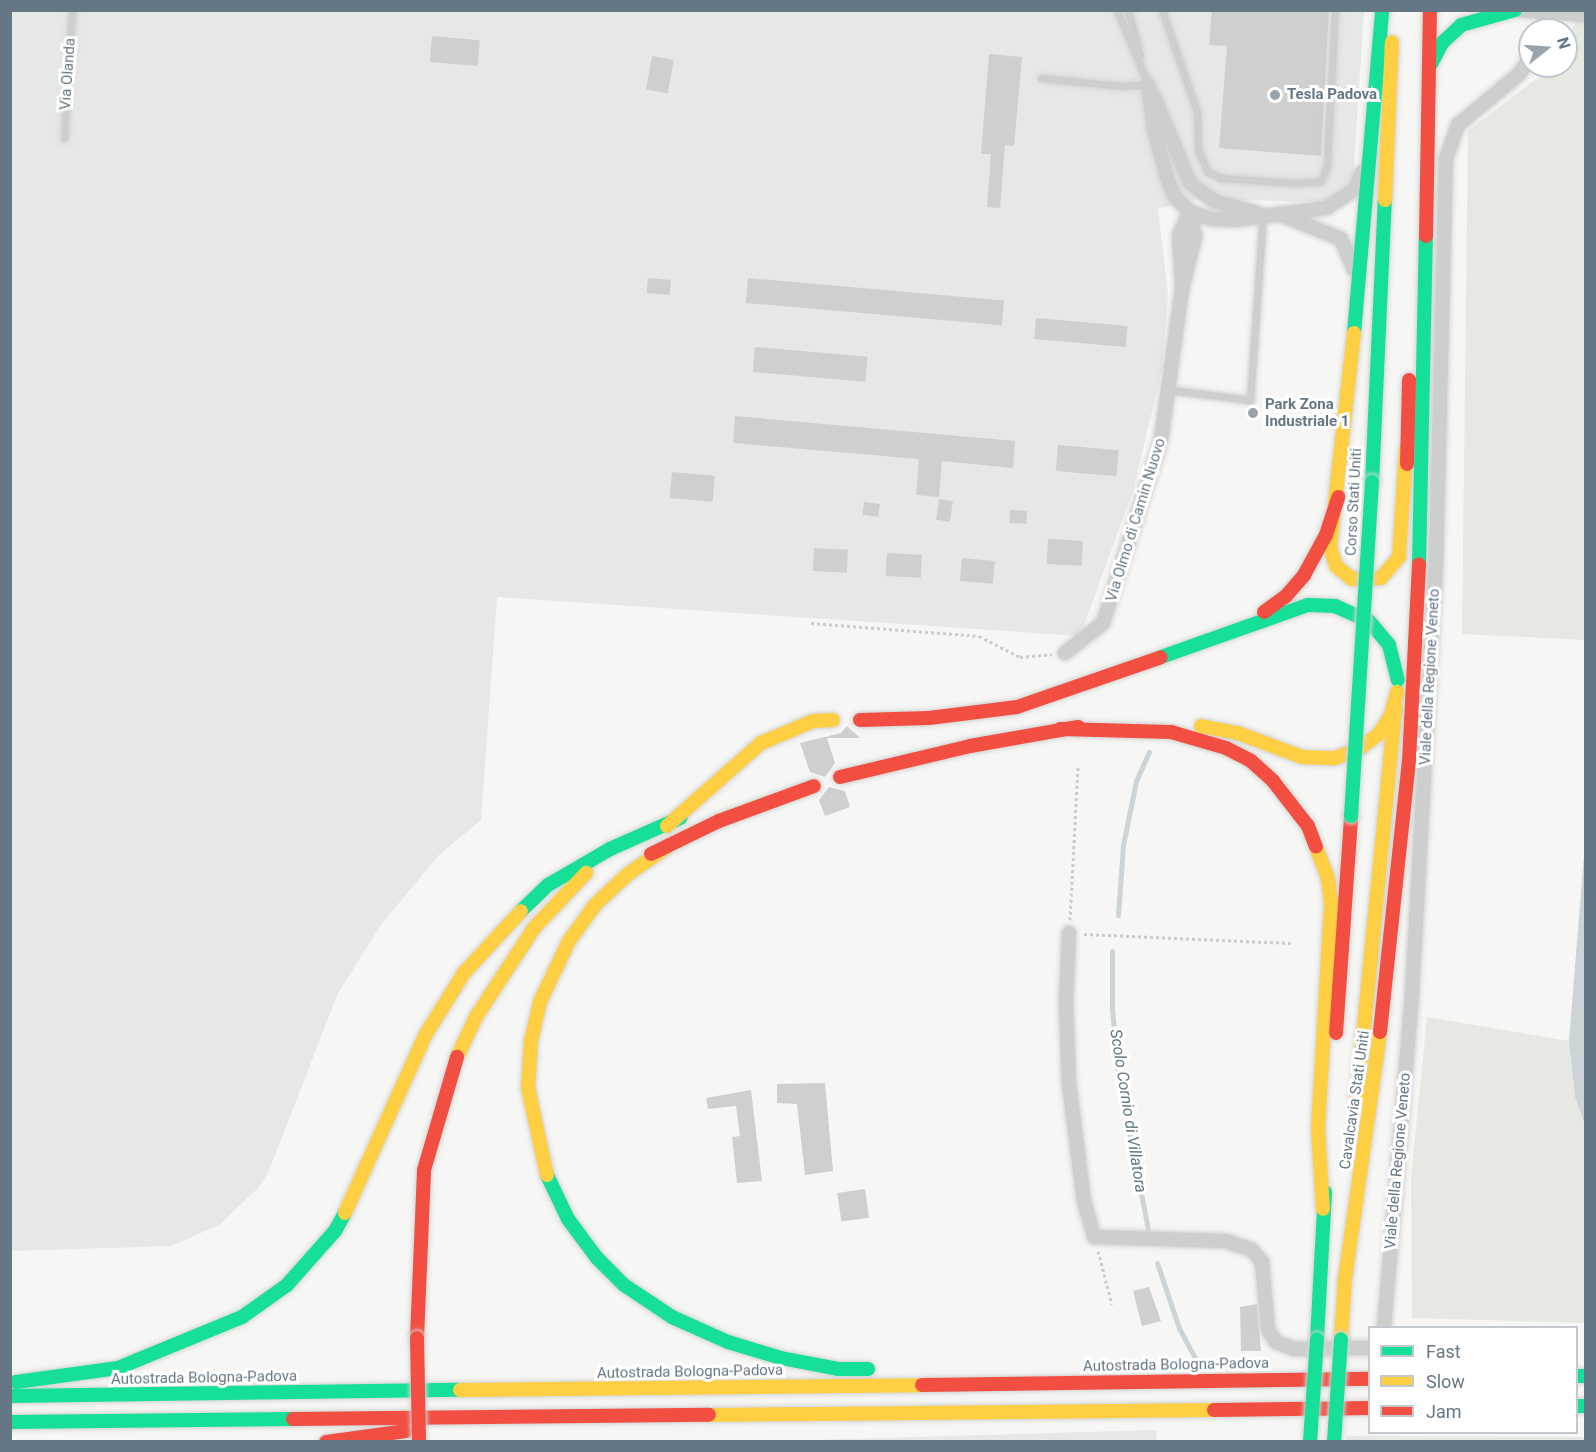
<!DOCTYPE html>
<style>
body{margin:0}
#map{position:relative;width:1596px;height:1452px;overflow:hidden;background:#f6f6f4;font-family:Roboto,sans-serif}
div>[style]{position:absolute}
[style*='--x']{left:calc(var(--x)*1px);top:calc(var(--y)*1px);width:calc(var(--w)*1px);rotate:calc(var(--a)*1deg)}
.built>*{inset:0;background:#e6e7e7}
.green>*{inset:0;background:#e6e9e2}
.water>*{inset:0;background:#cdd4d7}
.stream>*{height:5px;margin:-2.5px;padding:0 2.5px;transform-origin:2.5px;border-radius:2.5px;background:#cdd4d7}
.building>*{inset:0;background:#ced0d0;transform-origin:0 0}
.path>*{height:3px;margin-top:-1.5px;transform-origin:0;background:repeating-linear-gradient(90deg,#ccc 0 3px,transparent 0 6px)}
.roads{filter:drop-shadow(0 0 2px #d3d4d3) drop-shadow(0 0 2px #d3d4d3)}
.lane>*{height:7px;margin:-3.5px;padding:0 3.5px;transform-origin:3.5px;border-radius:3.5px;background:#cdcfcf}
.street>*{height:14px;margin:-7px;padding:0 7px;transform-origin:7px;border-radius:7px;background:#cdcfcf}
.fast>*{height:14px;margin:-7px;padding:0 7px;transform-origin:7px;border-radius:7px;background:#16e098}
.slow>*{height:14px;margin:-7px;padding:0 7px;transform-origin:7px;border-radius:7px;background:#ffcf43}
.jam>*{height:14px;margin:-7px;padding:0 7px;transform-origin:7px;border-radius:7px;background:#f24e42}
.bridges{filter:drop-shadow(0 0 2px #d3d4d3) drop-shadow(0 0 2px #d3d4d3)}
.fast-bridge>*{height:14px;margin:-7px;padding:0 7px;transform-origin:7px;border-radius:7px;background:#16e098}
.jam-bridge>*{height:14px;margin:-7px;padding:0 7px;transform-origin:7px;border-radius:7px;background:#f24e42}
.dots>*{width:16px;height:16px;translate:-50% -50%;box-sizing:border-box;border:3px solid #fff;border-radius:50%}
span{translate:-50% -50%;white-space:nowrap;text-align:center;line-height:1.15;-webkit-text-stroke:6px #fff;paint-order:stroke}
.street-label{font-size:15px;color:#657785}
.poi-label{font-size:15px;color:#657785;font-weight:700}
.left{translate:0 -50%;text-align:left}
.water-label{font-size:16px;color:#617881;font-style:italic}
.frame{position:absolute;inset:0;border:12px solid #657785;pointer-events:none}
.legend{position:absolute;left:1368px;top:1326px;width:210px;height:108px;box-sizing:border-box;background:#fff;border:2px solid #c1c9ce;margin:0;padding:8px 10px;list-style:none;font-size:18px;color:#657785}
.legend li{display:flex;align-items:center;gap:12px;height:30px}
.legend b{width:30px;border:2px solid #c1c9ce}
.north{position:absolute;left:1518px;top:18px;width:60px;height:60px;box-sizing:border-box;background:#fff;border:2px solid #c1c9ce;border-radius:50%;rotate:73deg;font-size:16px;font-weight:700;line-height:24px;text-align:center;color:#657785}
.north::after{content:'';display:block;margin:auto;width:21px;height:27px;background:#98a3ac;clip-path:polygon(50% 0,100% 100%,50% 72%,0 100%)}
</style>
<div id="map">
<div class="built">
<div style="clip-path:polygon(10px 11px,1364px 11px,1353px 179px,1325px 202px,1234px 200px,1222px 194px,1158px 209px,1168px 294px,1162px 370px,1133px 491px,1080px 636px,497px 597px,481px 820px,439px 855px,383px 922px,338px 993px,268px 1173px,258px 1188px,219px 1225px,171px 1246px,11px 1251px)"></div>
<div style="clip-path:polygon(1156px 1430px,1157px 1441px,781px 1441px)"></div>
<div style="clip-path:polygon(1346px 1436px,1585px 1437px,1586px 1441px,1346px 1441px)"></div>
</div>
<div class="green">
<div style="clip-path:polygon(1577px 21px,1585px 22px,1585px 640px,1462px 634px,1468px 131px,1540px 76px,1546px 66px,1566px 66px,1566px 37px)"></div>
<div style="clip-path:polygon(1427px 1017px,1569px 1041px,1575px 1097px,1585px 1125px,1585px 1323px,1412px 1318px,1411px 1178px)"></div>
</div>
<div class="water">
<div style="clip-path:polygon(1585px 843px,1586px 1125px,1585px 1125px,1575px 1097px,1569px 1041px)"></div>
</div>
<div class="stream">
<div style="--x:1118;--y:915;--w:70;--a:-85.9"></div>
<div style="--x:1123;--y:845;--w:65;--a:-78.5"></div>
<div style="--x:1136;--y:781;--w:32;--a:-66"></div>
<div style="--x:1112;--y:951;--w:57;--a:90"></div>
<div style="--x:1112;--y:1008;--w:59;--a:85.2"></div>
<div style="--x:1117;--y:1067;--w:170;--a:79.2"></div>
<div style="--x:1157;--y:1263;--w:69;--a:71.3"></div>
<div style="--x:1179;--y:1328;--w:36;--a:62"></div>
</div>
<div class="building">
<div style="clip-path:polygon(1212px 10px,1329px 10px,1321px 156px,1219px 148px,1227px 46px,1209px 45px)"></div>
<div style="left:432px;top:36px;width:48px;height:26px;rotate:5deg"></div>
<div style="clip-path:polygon(989px 54px,1022px 57px,1014px 146px,1005px 145px,1000px 208px,987px 207px,991px 154px,981px 154px)"></div>
<div style="left:652px;top:56px;width:22px;height:34px;rotate:10deg"></div>
<div style="left:648px;top:278px;width:23px;height:15px;rotate:5deg"></div>
<div style="left:748px;top:278px;width:257px;height:25px;rotate:5deg"></div>
<div style="left:1036px;top:318px;width:92px;height:21px;rotate:5deg"></div>
<div style="left:755px;top:347px;width:113px;height:25px;rotate:5deg"></div>
<div style="clip-path:polygon(735px 416px,1015px 441px,1013px 468px,942px 461px,939px 497px,916px 495px,919px 459px,733px 443px)"></div>
<div style="left:1058px;top:445px;width:61px;height:26px;rotate:5deg"></div>
<div style="left:672px;top:472px;width:43px;height:26px;rotate:5deg"></div>
<div style="left:939px;top:499px;width:14px;height:21px;rotate:8deg"></div>
<div style="left:864px;top:502px;width:16px;height:13px;rotate:7deg"></div>
<div style="left:1010px;top:510px;width:17px;height:13px;rotate:3deg"></div>
<div style="left:1048px;top:539px;width:35px;height:25px;rotate:3deg"></div>
<div style="left:814px;top:548px;width:34px;height:23px;rotate:3deg"></div>
<div style="left:887px;top:553px;width:35px;height:23px;rotate:3deg"></div>
<div style="left:962px;top:558px;width:33px;height:23px;rotate:5deg"></div>
<div style="clip-path:polygon(847px 726px,860px 738px,827px 738px,835px 763px,825px 777px,810px 772px,800px 743px,841px 733px)"></div>
<div style="clip-path:polygon(829px 787px,845px 791px,850px 807px,825px 816px,819px 800px)"></div>
<div style="clip-path:polygon(825px 1083px,833px 1171px,805px 1175px,797px 1104px,777px 1103px,777px 1084px)"></div>
<div style="clip-path:polygon(751px 1090px,762px 1181px,737px 1183px,732px 1137px,740px 1136px,736px 1106px,708px 1109px,706px 1098px)"></div>
<div style="left:865px;top:1189px;width:29px;height:28px;rotate:82deg"></div>
<div style="clip-path:polygon(1149px 1287px,1161px 1321px,1142px 1326px,1133px 1291px)"></div>
<div style="clip-path:polygon(1257px 1304px,1261px 1351px,1241px 1351px,1240px 1307px)"></div>
</div>
<div class="path">
<div style="--x:811;--y:623;--w:169;--a:4.4"></div>
<div style="--x:979;--y:636;--w:46;--a:27.1"></div>
<div style="--x:1020;--y:657;--w:32;--a:-5"></div>
<div style="--x:1070;--y:920;--w:154;--a:-87"></div>
<div style="--x:1084;--y:934;--w:207;--a:2.5"></div>
<div style="--x:1098;--y:1251;--w:55;--a:75.2"></div>
</div>
<div class="roads">
<div class="lane">
<div style="--x:1117;--y:10;--w:80;--a:67.3"></div>
<div style="--x:1128;--y:10;--w:47;--a:75.1"></div>
<div style="--x:1162;--y:10;--w:108;--a:71.1"></div>
<div style="--x:1197;--y:112;--w:38;--a:88"></div>
<div style="--x:1198;--y:150;--w:24;--a:66"></div>
<div style="--x:1208;--y:172;--w:14;--a:25"></div>
<div style="--x:1221;--y:178;--w:74;--a:3.9"></div>
<div style="--x:1295;--y:183;--w:26;--a:-4"></div>
<div style="--x:1321;--y:181;--w:16;--a:-68"></div>
<div style="--x:1327;--y:166;--w:156;--a:-87.1"></div>
<div style="--x:1041;--y:78;--w:81;--a:5.6"></div>
<div style="--x:1122;--y:86;--w:26;--a:-4"></div>
<div style="--x:64;--y:138;--w:128;--a:-86.4"></div>
<div style="--x:1170;--y:390;--w:81;--a:7.1"></div>
<div style="--x:1250;--y:400;--w:186;--a:-86"></div>
</div>
<div class="street">
<div style="--x:1520;--y:10;--w:66;--a:4.3"></div>
<div style="--x:1544;--y:30;--w:18;--a:-87"></div>
<div style="--x:1148;--y:84;--w:46;--a:82.6"></div>
<div style="--x:1154;--y:130;--w:50;--a:74.8"></div>
<div style="--x:1167;--y:178;--w:21;--a:67"></div>
<div style="--x:1175;--y:197;--w:21;--a:45"></div>
<div style="--x:1190;--y:212;--w:23;--a:18"></div>
<div style="--x:1212;--y:219;--w:23;--a:2"></div>
<div style="--x:1235;--y:220;--w:92;--a:-7.5"></div>
<div style="--x:1326;--y:208;--w:35;--a:-33"></div>
<div style="--x:1355;--y:189;--w:18;--a:-68"></div>
<div style="--x:1154;--y:97;--w:93;--a:67.3"></div>
<div style="--x:1190;--y:183;--w:30;--a:37"></div>
<div style="--x:1214;--y:201;--w:46;--a:15.3"></div>
<div style="--x:1284;--y:216;--w:61;--a:22"></div>
<div style="--x:1341;--y:239;--w:33;--a:67"></div>
<div style="--x:1182;--y:285;--w:50;--a:-93.4"></div>
<div style="--x:1179;--y:235;--w:26;--a:-65"></div>
<div style="--x:1065;--y:653;--w:48;--a:-38.3"></div>
<div style="--x:1103;--y:623;--w:192;--a:-72.4"></div>
<div style="--x:1161;--y:440;--w:152;--a:-82.1"></div>
<div style="--x:1182;--y:289;--w:54;--a:-76"></div>
<div style="--x:1195;--y:237;--w:25;--a:-101"></div>
<div style="--x:1069;--y:933;--w:70;--a:92.5"></div>
<div style="--x:1066;--y:1003;--w:80;--a:87.9"></div>
<div style="--x:1069;--y:1083;--w:119;--a:82.8"></div>
<div style="--x:1084;--y:1201;--w:37;--a:74"></div>
<div style="--x:1094;--y:1237;--w:131;--a:1.7"></div>
<div style="--x:1225;--y:1241;--w:28;--a:18"></div>
<div style="--x:1252;--y:1250;--w:16;--a:50"></div>
<div style="--x:1262;--y:1262;--w:68;--a:85"></div>
<div style="--x:1268;--y:1330;--w:14;--a:56"></div>
<div style="--x:1276;--y:1342;--w:19;--a:21"></div>
<div style="--x:1294;--y:1349;--w:76;--a:-0.8"></div>
<div style="--x:1384;--y:1328;--w:336;--a:-85.2"></div>
<div style="--x:1412;--y:993;--w:429;--a:-86.8"></div>
<div style="--x:1436;--y:565;--w:406;--a:-88.6"></div>
<div style="--x:1446;--y:159;--w:36;--a:-71"></div>
<div style="--x:1458;--y:125;--w:80;--a:-39.9"></div>
<div style="--x:1519;--y:74;--w:19;--a:-55"></div>
</div>
<div class="fast">
<div style="--x:1431;--y:64;--w:24;--a:-62"></div>
<div style="--x:1442;--y:43;--w:26;--a:-43"></div>
<div style="--x:1461;--y:25;--w:56;--a:-15.5"></div>
<div style="--x:1354;--y:333;--w:324;--a:-85"></div>
<div style="--x:1372;--y:482;--w:282;--a:-87.4"></div>
<div style="--x:1419;--y:564;--w:328;--a:-88.8"></div>
<div style="--x:1161;--y:657;--w:156;--a:-19.5"></div>
<div style="--x:1308;--y:605;--w:27;--a:2"></div>
<div style="--x:1335;--y:606;--w:37;--a:24"></div>
<div style="--x:1369;--y:621;--w:31;--a:50"></div>
<div style="--x:1389;--y:645;--w:36;--a:76"></div>
<div style="--x:521;--y:911;--w:37;--a:-44"></div>
<div style="--x:548;--y:885;--w:72;--a:-30.1"></div>
<div style="--x:610;--y:849;--w:77;--a:-23.9"></div>
<div style="--x:547;--y:1175;--w:49;--a:64.5"></div>
<div style="--x:568;--y:1219;--w:49;--a:53.4"></div>
<div style="--x:597;--y:1258;--w:38;--a:45"></div>
<div style="--x:624;--y:1285;--w:58;--a:33.7"></div>
<div style="--x:672;--y:1317;--w:61;--a:24.1"></div>
<div style="--x:728;--y:1342;--w:55;--a:16.8"></div>
<div style="--x:781;--y:1358;--w:58;--a:10.9"></div>
<div style="--x:838;--y:1369;--w:30;--a:0"></div>
<div style="--x:1317;--y:1339;--w:147;--a:-86.9"></div>
<div style="--x:1576;--y:1376;--w:10;--a:0"></div>
<div style="--x:16;--y:1382;--w:103;--a:-7.8"></div>
<div style="--x:118;--y:1368;--w:134;--a:-22.4"></div>
<div style="--x:242;--y:1317;--w:55;--a:-35.4"></div>
<div style="--x:287;--y:1285;--w:72;--a:-48.4"></div>
<div style="--x:335;--y:1231;--w:21;--a:-61"></div>
<div style="--x:10;--y:1396;--w:450;--a:-0.8"></div>
<div style="--x:1576;--y:1406;--w:10;--a:0"></div>
<div style="--x:10;--y:1422;--w:283;--a:-0.6"></div>
</div>
<div class="slow">
<div style="--x:1385;--y:200;--w:158;--a:-87.5"></div>
<div style="--x:1354;--y:333;--w:215;--a:96.4"></div>
<div style="--x:1330;--y:547;--w:20;--a:72"></div>
<div style="--x:1336;--y:566;--w:21;--a:39"></div>
<div style="--x:1352;--y:579;--w:29;--a:-2"></div>
<div style="--x:1381;--y:578;--w:28;--a:-49"></div>
<div style="--x:1399;--y:557;--w:108;--a:-86.3"></div>
<div style="--x:1201;--y:726;--w:38;--a:11"></div>
<div style="--x:1238;--y:733;--w:68;--a:20.6"></div>
<div style="--x:1302;--y:757;--w:33;--a:2"></div>
<div style="--x:1335;--y:758;--w:26;--a:-21"></div>
<div style="--x:1359;--y:749;--w:25;--a:-37"></div>
<div style="--x:1379;--y:734;--w:22;--a:-58"></div>
<div style="--x:1391;--y:715;--w:24;--a:-75"></div>
<div style="--x:667;--y:826;--w:125;--a:-41.4"></div>
<div style="--x:761;--y:743;--w:56;--a:-22.9"></div>
<div style="--x:813;--y:721;--w:20;--a:-3"></div>
<div style="--x:1316;--y:847;--w:34;--a:69"></div>
<div style="--x:1328;--y:879;--w:25;--a:83"></div>
<div style="--x:1331;--y:904;--w:224;--a:93.3"></div>
<div style="--x:1318;--y:1128;--w:81;--a:86.5"></div>
<div style="--x:457;--y:1057;--w:44;--a:-64.6"></div>
<div style="--x:476;--y:1017;--w:106;--a:-56.9"></div>
<div style="--x:534;--y:928;--w:76;--a:-46.6"></div>
<div style="--x:1357;--y:1098;--w:393;--a:-84.4"></div>
<div style="--x:547;--y:1175;--w:89;--a:-102.3"></div>
<div style="--x:528;--y:1088;--w:47;--a:-86.3"></div>
<div style="--x:531;--y:1041;--w:40;--a:-77"></div>
<div style="--x:540;--y:1002;--w:68;--a:-64.6"></div>
<div style="--x:569;--y:941;--w:44;--a:-54.2"></div>
<div style="--x:595;--y:905;--w:45;--a:-43.2"></div>
<div style="--x:628;--y:874;--w:47;--a:-34.7"></div>
<div style="--x:345;--y:1213;--w:196;--a:-65.7"></div>
<div style="--x:426;--y:1034;--w:72;--a:-58.1"></div>
<div style="--x:464;--y:973;--w:84;--a:-47.4"></div>
<div style="--x:1341;--y:1339;--w:60;--a:-86.2"></div>
<div style="--x:1345;--y:1279;--w:249;--a:-81.9"></div>
<div style="--x:460;--y:1390;--w:462;--a:-0.6"></div>
<div style="--x:709;--y:1415;--w:505;--a:-0.57"></div>
</div>
<div class="jam">
<div style="--x:1426;--y:236;--w:226;--a:-89"></div>
<div style="--x:1407;--y:464;--w:84;--a:-88.6"></div>
<div style="--x:1264;--y:612;--w:27;--a:-36"></div>
<div style="--x:1286;--y:596;--w:28;--a:-49"></div>
<div style="--x:1304;--y:575;--w:46;--a:-61.2"></div>
<div style="--x:1326;--y:535;--w:40;--a:-72"></div>
<div style="--x:860;--y:720;--w:69;--a:-1.7"></div>
<div style="--x:929;--y:718;--w:89;--a:-7.1"></div>
<div style="--x:1017;--y:707;--w:152;--a:-19.1"></div>
<div style="--x:1060;--y:729;--w:111;--a:1.5"></div>
<div style="--x:1171;--y:732;--w:57;--a:16.2"></div>
<div style="--x:1226;--y:748;--w:28;--a:27"></div>
<div style="--x:1251;--y:761;--w:30;--a:42"></div>
<div style="--x:1273;--y:781;--w:57;--a:52.1"></div>
<div style="--x:1308;--y:826;--w:22;--a:69"></div>
<div style="--x:840;--y:777;--w:134;--a:-13.4"></div>
<div style="--x:970;--y:746;--w:110;--a:-10"></div>
<div style="--x:651;--y:854;--w:76;--a:-25.9"></div>
<div style="--x:719;--y:821;--w:101;--a:-20.2"></div>
<div style="--x:1380;--y:1032;--w:272;--a:-83.9"></div>
<div style="--x:1409;--y:762;--w:198;--a:-87.1"></div>
<div style="--x:1336;--y:1033;--w:218;--a:-86"></div>
<div style="--x:417;--y:1338;--w:168;--a:-87.6"></div>
<div style="--x:424;--y:1170;--w:118;--a:-73.7"></div>
<div style="--x:922;--y:1385;--w:448;--a:-0.8"></div>
<div style="--x:1214;--y:1410;--w:156;--a:-0.7"></div>
<div style="--x:293;--y:1419;--w:416;--a:-0.6"></div>
<div style="--x:326;--y:1442;--w:81;--a:-7.8"></div>
</div>
</div>
<div class="bridges">
<div class="fast-bridge">
<div style="--x:1351;--y:816;--w:335;--a:-86.4"></div>
<div style="--x:1310;--y:1442;--w:103;--a:-86.1"></div>
<div style="--x:1334;--y:1442;--w:103;--a:-86.1"></div>
</div>
<div class="jam-bridge">
<div style="--x:417;--y:1338;--w:104;--a:88.9"></div>
</div>
</div>
<div class="dots">
<div style="left:1275px;top:95px;background:#98a3ac"></div>
<div style="left:1253px;top:413px;background:#98a3ac"></div>
</div>
<div class="street-label">
<span style="left:68px;top:74px;rotate:-86deg">Via Olanda</span>
<span style="left:1354px;top:502px;rotate:-87deg">Corso Stati Uniti</span>
<span style="left:1136px;top:520px;rotate:-73deg">Via Olmo di Camin Nuovo</span>
<span style="left:1430px;top:677px;rotate:-87deg">Viale della Regione Veneto</span>
<span style="left:1355px;top:1100px;rotate:-82deg">Cavalcavia Stati Uniti</span>
<span style="left:1398px;top:1161px;rotate:-85deg">Viale della Regione Veneto</span>
<span style="left:1176px;top:1365px;rotate:-1deg">Autostrada Bologna-Padova</span>
<span style="left:690px;top:1372px;rotate:-1deg">Autostrada Bologna-Padova</span>
<span style="left:204px;top:1378px;rotate:-1deg">Autostrada Bologna-Padova</span>
</div>
<div class="poi-label">
<span class="left" style="left:1287px;top:95px">Tesla Padova</span>
<span class="left" style="left:1265px;top:413px">Park Zona<br>Industriale 1</span>
</div>
<div class="water-label">
<span style="left:1128px;top:1111px;rotate:81deg">Scolo Cornio di Villatora</span>
</div>
<div class="frame"></div>
<ul class="legend">
<li><b style="height:8px;background:#16e098"></b>Fast</li>
<li><b style="height:8px;background:#ffcf43"></b>Slow</li>
<li><b style="height:8px;background:#f24e42"></b>Jam</li>
</ul>
<div class="north">N</div>
</div>
